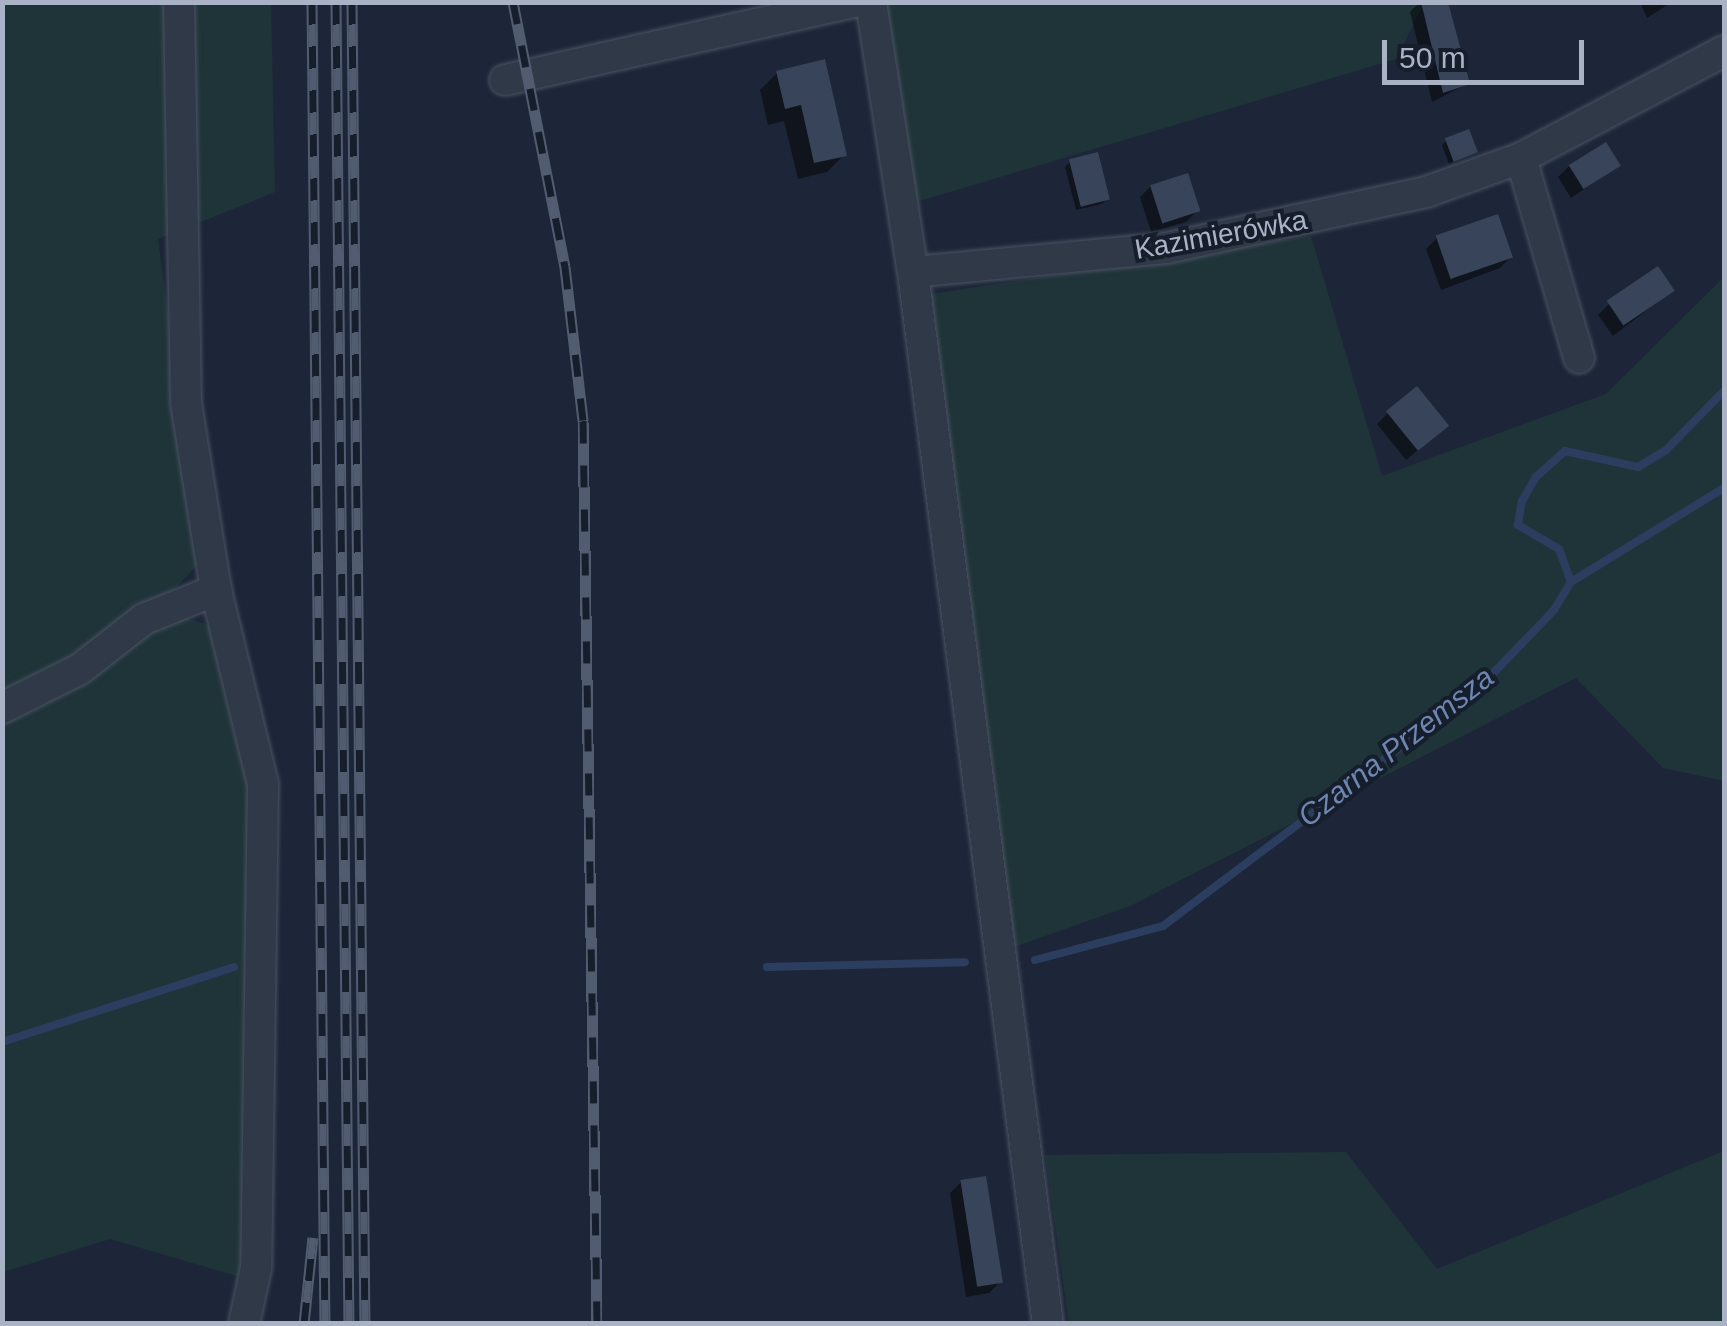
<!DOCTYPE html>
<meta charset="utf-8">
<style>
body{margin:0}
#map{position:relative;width:1727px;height:1326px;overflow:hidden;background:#1d2638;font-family:Arial,sans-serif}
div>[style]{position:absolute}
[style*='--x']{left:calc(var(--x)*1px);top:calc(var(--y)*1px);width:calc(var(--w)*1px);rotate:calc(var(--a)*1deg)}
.green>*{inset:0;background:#1f3439}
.shadow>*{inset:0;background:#0007}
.stream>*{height:8px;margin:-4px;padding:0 4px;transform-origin:4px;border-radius:4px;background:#2c3e5f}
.building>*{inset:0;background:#384459;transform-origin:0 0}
.roads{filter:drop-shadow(0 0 2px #4b5363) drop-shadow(0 0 2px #4b5363)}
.minor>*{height:30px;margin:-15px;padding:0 15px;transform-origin:15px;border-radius:15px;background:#303948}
.rail>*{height:11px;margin-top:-5.5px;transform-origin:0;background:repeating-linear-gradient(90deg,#161e2c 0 22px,#525c70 0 44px);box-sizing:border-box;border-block:2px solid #525c70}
span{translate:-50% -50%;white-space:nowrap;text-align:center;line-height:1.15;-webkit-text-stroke:8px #161e2c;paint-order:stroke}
.street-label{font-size:28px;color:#aab3c6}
.water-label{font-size:30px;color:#6e86b2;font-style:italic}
.frame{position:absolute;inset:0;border:5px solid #aab3c6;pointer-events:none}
.scale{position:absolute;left:1382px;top:40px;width:202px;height:45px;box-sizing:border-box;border:5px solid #aab3c6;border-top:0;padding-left:12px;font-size:30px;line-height:35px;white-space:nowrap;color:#aab3c6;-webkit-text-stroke:8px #161e2c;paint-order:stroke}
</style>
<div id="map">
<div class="green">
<div style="clip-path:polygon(3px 3px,271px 3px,275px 192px,158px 239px,201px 560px,179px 585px,65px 669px,3px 697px)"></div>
<div style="clip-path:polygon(885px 3px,1424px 3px,1396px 59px,906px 205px)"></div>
<div style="clip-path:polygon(1311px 236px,1382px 476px,1606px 394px,1724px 277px,1724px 781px,1663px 768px,1576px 678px,1130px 906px,1014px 947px,924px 295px)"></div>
<div style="clip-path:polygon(183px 617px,215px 627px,276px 784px,261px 1283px,110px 1239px,3px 1272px,3px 718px,158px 624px)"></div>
<div style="clip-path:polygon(1724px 1151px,1724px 1324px,1069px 1323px,1045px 1155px,1346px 1152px,1437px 1269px)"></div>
</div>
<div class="shadow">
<div style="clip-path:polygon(1420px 2px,1446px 2px,1467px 84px,1432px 102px,1410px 12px)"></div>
<div style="clip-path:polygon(1640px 2px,1672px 2px,1647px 18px)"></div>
<div style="clip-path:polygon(777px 73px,844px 155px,827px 172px,798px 179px,784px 121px,768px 125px,760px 90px)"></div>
<div style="clip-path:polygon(1446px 141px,1475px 151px,1449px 164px,1442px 145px)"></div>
<div style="clip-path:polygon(1070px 162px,1107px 199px,1102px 204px,1076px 210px,1065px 167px)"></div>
<div style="clip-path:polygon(1569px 166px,1618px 166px,1571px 198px,1558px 177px)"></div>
<div style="clip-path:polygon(1151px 186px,1197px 211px,1186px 222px,1151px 232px,1140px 197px)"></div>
<div style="clip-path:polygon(1437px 238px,1511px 257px,1500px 268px,1441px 290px,1426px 249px)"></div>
<div style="clip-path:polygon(1672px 291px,1613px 336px,1598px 315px,1609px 304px)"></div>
<div style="clip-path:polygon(1388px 413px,1435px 436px,1406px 460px,1377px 424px)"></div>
<div style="clip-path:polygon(961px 1182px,1000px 1282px,989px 1293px,966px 1297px,950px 1193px)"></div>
</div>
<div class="stream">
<div style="--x:1571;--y:582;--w:180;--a:-31.6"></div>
<div style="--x:1035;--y:960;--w:132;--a:-14.9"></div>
<div style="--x:1163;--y:926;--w:394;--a:-37"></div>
<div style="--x:1478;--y:689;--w:110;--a:-46.1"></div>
<div style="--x:1554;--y:610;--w:33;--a:-59"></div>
<div style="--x:1571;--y:582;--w:35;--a:-110"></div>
<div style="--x:1559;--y:549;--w:48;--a:-149.7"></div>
<div style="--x:1518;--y:525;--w:24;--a:-81"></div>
<div style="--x:1522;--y:501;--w:28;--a:-60"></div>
<div style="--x:1536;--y:477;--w:39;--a:-42"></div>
<div style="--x:1565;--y:451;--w:75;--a:12.4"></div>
<div style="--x:1638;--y:467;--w:33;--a:-31"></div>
<div style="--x:1666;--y:450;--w:83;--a:-45.5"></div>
<div style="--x:767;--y:967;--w:198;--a:-1.4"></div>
<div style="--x:2;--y:1042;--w:244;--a:-17.9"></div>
</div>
<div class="building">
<div style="clip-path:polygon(1421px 2px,1448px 2px,1470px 84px,1443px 93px)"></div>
<div style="clip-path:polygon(825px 59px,847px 156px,814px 163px,801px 105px,785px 109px,776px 71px)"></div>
<div style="left:1469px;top:129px;width:25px;height:26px;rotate:69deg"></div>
<div style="left:1606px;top:142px;width:28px;height:44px;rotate:58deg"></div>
<div style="left:1098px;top:152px;width:49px;height:30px;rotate:76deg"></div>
<div style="left:1188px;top:173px;width:40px;height:40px;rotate:72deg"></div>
<div style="left:1498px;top:214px;width:46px;height:66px;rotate:71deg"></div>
<div style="left:1658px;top:266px;width:30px;height:62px;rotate:56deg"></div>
<div style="left:1417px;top:386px;width:51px;height:40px;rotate:51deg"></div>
<div style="left:986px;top:1176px;width:108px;height:26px;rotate:81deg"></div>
</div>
<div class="roads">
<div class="minor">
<div style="--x:179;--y:2;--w:401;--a:89"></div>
<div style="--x:186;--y:403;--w:189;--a:80.9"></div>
<div style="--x:216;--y:590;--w:200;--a:76.4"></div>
<div style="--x:263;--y:784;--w:484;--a:90.8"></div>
<div style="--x:256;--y:1268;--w:57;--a:102.1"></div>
<div style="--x:871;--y:2;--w:273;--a:81.2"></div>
<div style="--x:913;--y:272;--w:1061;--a:82.69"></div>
<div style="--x:505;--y:80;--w:359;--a:-12.6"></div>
<div style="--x:1521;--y:158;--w:208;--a:73.8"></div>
<div style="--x:913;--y:272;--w:255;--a:-5.4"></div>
<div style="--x:1167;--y:248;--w:265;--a:-12.2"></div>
<div style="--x:1426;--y:192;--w:101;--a:-19.7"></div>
<div style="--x:1521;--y:158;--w:229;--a:-27.8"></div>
<div style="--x:2;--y:708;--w:87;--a:-26.6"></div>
<div style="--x:80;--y:669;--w:81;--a:-38"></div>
<div style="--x:144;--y:619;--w:78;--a:-21.9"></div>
</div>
</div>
<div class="rail">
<div style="--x:312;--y:2;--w:1322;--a:89.44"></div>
<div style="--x:336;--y:2;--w:1322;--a:89.44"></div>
<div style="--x:352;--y:2;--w:1322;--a:89.44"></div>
<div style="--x:513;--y:2;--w:270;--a:78.9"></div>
<div style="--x:565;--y:267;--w:155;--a:83.3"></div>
<div style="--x:583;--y:421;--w:903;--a:89.11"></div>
<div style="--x:304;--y:1324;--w:87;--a:-84.1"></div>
</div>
<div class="street-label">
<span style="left:1221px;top:235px;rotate:-10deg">Kazimierówka</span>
</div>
<div class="water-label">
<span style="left:1396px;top:747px;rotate:-38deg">Czarna Przemsza</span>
</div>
<div class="frame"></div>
<div class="scale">50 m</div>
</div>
